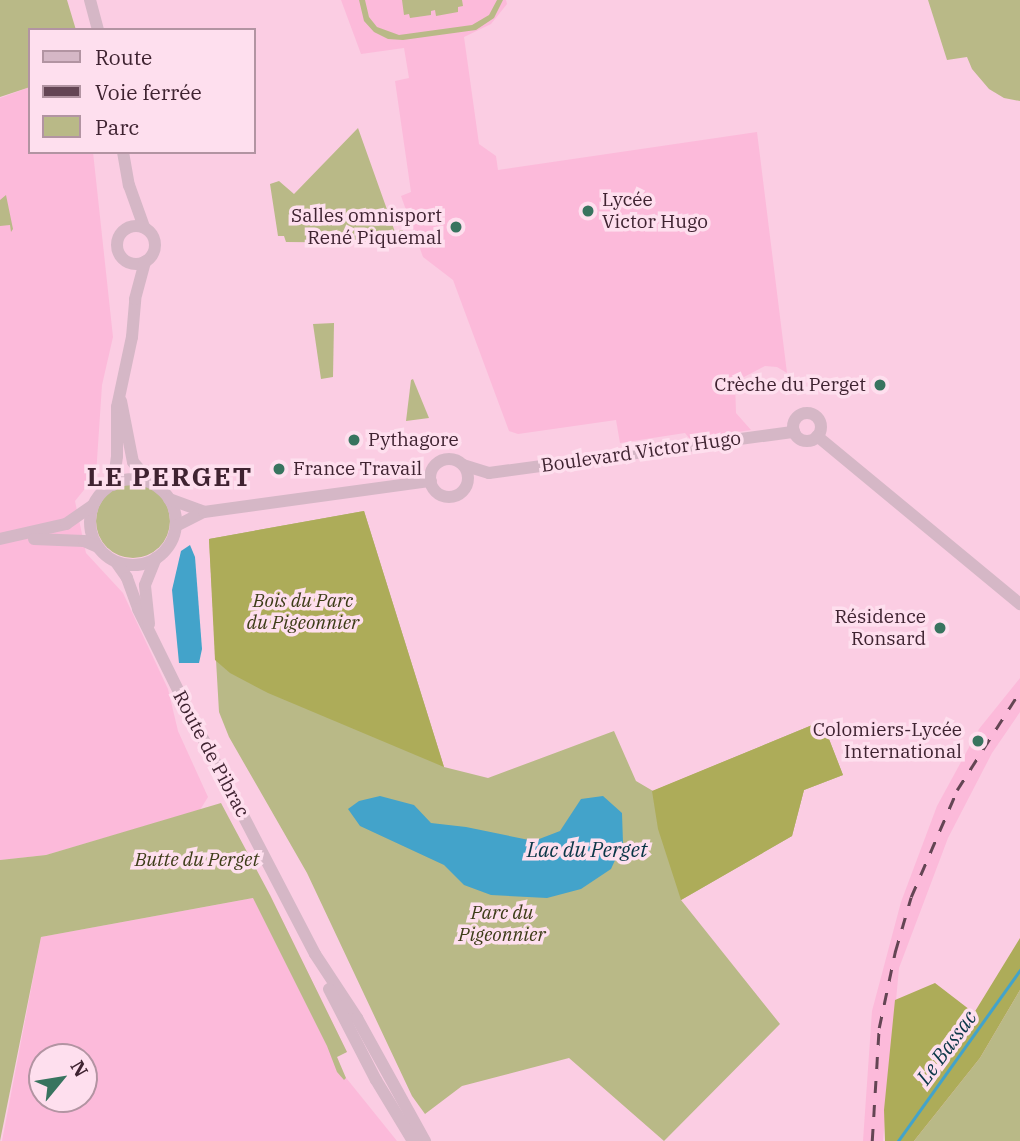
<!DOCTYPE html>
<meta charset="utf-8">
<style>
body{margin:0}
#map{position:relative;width:1020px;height:1141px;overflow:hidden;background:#fbcde3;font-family:"IBM Plex Serif",serif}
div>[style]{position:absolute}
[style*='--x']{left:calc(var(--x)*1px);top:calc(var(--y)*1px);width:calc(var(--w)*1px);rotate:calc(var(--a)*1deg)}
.built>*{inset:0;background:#fcbada}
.green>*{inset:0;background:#b9b987}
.round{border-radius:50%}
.forest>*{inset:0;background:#adac59}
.water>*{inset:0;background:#43a3ca}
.stream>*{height:2.5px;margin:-1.25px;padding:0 1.25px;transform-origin:1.25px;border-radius:1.25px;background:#43a3ca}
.secondary>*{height:12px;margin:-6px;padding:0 6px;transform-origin:6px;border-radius:6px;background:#d5b7c6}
.secondary>.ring{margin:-6px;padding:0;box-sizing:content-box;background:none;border:12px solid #d5b7c6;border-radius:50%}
.rail>*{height:2.5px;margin-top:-1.25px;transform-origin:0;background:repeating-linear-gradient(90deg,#644554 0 12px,transparent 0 24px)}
.dots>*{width:19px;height:19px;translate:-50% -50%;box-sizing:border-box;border:4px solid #fedfee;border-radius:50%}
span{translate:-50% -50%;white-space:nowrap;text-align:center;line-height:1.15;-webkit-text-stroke:7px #fedfee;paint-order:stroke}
.poi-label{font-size:19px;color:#3f2331}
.left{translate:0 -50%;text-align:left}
.right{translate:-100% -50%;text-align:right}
.street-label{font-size:19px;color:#3f2331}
.park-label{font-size:19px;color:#3d3c18;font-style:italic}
.water-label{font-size:21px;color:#0a3647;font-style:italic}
.district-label{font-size:26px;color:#3f2331;font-weight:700;letter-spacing:2px}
.legend{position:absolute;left:28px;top:28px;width:228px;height:126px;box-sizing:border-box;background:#fedfee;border:2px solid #b294a2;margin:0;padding:9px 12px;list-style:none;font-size:21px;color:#3f2331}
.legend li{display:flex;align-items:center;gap:14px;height:35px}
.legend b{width:35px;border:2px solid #b294a2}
.north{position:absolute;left:28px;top:1043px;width:70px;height:70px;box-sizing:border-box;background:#fedfee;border:2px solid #b294a2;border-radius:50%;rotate:60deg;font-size:19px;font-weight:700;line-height:28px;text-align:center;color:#3f2331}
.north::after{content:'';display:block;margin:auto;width:24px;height:32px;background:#38745f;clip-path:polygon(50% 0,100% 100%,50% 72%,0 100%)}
</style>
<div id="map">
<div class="built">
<div style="clip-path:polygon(341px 0,506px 0,507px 4px,491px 24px,464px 37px,479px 144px,496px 156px,498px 170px,757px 132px,787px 373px,777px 367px,765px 366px,744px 377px,741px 375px,735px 382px,736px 413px,751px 430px,690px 439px,685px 433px,620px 443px,616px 420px,518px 434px,509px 431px,453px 280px,423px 257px,401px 196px,411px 192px,395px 81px,409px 78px,404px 48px,361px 54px)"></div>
<div style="clip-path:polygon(30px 87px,30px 152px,93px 152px,113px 337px,102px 385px,96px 475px,75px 501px,86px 553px,123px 593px,168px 689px,178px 731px,208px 797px,200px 810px,46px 855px,0 860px,0 98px)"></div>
<div style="clip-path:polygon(1020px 678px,1020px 712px,992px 753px,948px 838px,899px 968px,883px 1141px,863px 1141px,872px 1011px,901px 902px,937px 806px,979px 729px)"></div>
<div style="clip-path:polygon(evenodd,270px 895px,347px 1052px,337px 1056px,343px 1074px,397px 1141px,2px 1141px,41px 937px,270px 895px,42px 1057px,84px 1057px,84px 1099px,42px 1099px,42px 1057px)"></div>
</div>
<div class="green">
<div style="clip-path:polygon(0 0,67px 0,76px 30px,30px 30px,30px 87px,0 97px)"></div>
<div style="clip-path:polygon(359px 0,365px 0,369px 17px,377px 27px,399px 35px,472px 25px,489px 15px,497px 0,503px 0,494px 18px,476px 30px,403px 40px,388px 39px,374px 32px,364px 21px)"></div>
<div style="clip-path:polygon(402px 0,462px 0,463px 6px,458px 7px,458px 12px,436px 16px,435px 10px,431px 11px,431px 15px,410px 18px,409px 14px,404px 15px)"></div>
<div style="clip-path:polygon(928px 0,1020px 0,1020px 101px,1004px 98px,989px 89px,972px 69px,967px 57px,947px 60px)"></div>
<div style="clip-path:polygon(358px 128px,395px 232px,403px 230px,405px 240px,400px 243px,286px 242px,284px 236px,278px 236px,270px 184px,279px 181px,294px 194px)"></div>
<div style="clip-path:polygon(6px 195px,13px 229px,11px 232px,10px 225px,0 226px,0 200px)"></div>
<div style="clip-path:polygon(334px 323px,333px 377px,321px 379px,313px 324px)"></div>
<div style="clip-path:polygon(413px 379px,429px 418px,406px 421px,411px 380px)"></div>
<div class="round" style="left:96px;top:484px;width:74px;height:74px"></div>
<div style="clip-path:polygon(364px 511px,444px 767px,488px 778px,614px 731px,636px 781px,653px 791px,822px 721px,843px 775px,804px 790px,792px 836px,681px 900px,780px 1024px,664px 1141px,569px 1058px,462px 1086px,425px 1114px,412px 1096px,307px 873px,229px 737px,219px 712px,209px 539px)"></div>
<div style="clip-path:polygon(221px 803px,270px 895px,347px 1052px,337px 1057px,346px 1078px,344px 1080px,337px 1072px,327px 1046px,253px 898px,41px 937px,0 1141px,0 860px,46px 855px)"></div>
<div style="clip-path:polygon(1020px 990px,1020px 1141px,914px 1141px,980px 1058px)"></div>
</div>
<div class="forest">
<div style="clip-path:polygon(364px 511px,444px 767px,268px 693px,230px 673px,215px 660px,209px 539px)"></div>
<div style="clip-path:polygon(822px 721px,843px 775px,804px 790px,792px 836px,681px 900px,658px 829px,652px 791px)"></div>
<div style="clip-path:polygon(1020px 938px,1020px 990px,980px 1058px,914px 1141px,885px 1141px,884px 1110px,895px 1000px,935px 983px,974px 1013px)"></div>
</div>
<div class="water">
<div style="clip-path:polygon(190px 545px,195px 557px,202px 649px,199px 663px,179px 663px,172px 590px,181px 551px)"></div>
<div style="clip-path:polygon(380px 796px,414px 805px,431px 823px,466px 827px,534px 841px,560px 831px,581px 799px,603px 796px,622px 813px,623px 843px,611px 869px,581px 889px,547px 898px,491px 895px,464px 885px,444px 865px,360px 826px,348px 809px,359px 801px)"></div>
</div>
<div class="stream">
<div style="--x:898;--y:1141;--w:210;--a:-54.5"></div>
</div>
<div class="secondary">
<div style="--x:90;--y:0;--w:31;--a:75"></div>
<div style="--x:123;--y:152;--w:34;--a:80"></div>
<div style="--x:129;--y:185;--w:45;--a:70.3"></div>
<div class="ring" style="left:117px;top:226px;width:26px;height:26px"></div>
<div style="--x:121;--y:401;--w:62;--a:78.9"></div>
<div style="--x:133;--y:462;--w:28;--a:49"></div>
<div class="ring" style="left:793px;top:413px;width:16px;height:16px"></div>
<div style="--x:817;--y:436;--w:264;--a:39.6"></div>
<div class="ring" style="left:430px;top:459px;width:26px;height:26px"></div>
<div style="--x:463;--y:465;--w:27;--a:17"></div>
<div style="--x:489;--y:473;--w:308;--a:-7.7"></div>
<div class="ring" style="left:90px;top:479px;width:74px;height:74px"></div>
<div style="--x:113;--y:485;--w:29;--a:-82"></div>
<div style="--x:117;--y:456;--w:49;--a:-90"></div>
<div style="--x:117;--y:407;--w:72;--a:-77.9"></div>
<div style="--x:132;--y:337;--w:38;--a:-85"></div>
<div style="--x:135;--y:299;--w:39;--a:-75"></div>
<div style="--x:169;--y:499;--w:37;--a:20"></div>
<div style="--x:176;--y:526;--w:31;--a:-27"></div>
<div style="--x:204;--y:512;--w:229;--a:-7.8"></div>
<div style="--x:0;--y:539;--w:68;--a:-12.8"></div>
<div style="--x:66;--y:524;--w:33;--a:-35"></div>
<div style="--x:34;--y:539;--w:50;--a:2.3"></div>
<div style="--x:84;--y:541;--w:15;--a:23"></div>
<div style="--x:116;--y:562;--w:19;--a:55"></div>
<div style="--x:127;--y:578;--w:33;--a:70"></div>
<div style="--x:138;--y:609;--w:110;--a:63.7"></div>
<div style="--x:187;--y:708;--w:277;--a:62.5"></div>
<div style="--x:315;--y:954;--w:77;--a:56.7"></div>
<div style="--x:357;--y:1018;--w:141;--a:61.1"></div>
<div style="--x:149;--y:624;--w:39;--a:-96"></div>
<div style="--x:145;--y:585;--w:29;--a:-68"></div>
<div style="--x:329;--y:989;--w:102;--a:62.7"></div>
<div style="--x:376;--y:1080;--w:71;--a:58.8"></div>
</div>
<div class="rail">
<div style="--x:872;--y:1141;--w:113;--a:-86.5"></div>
<div style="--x:879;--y:1028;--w:78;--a:-78.1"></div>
<div style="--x:895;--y:952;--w:57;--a:-73.8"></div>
<div style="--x:911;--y:897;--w:116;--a:-66.7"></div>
<div style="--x:957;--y:790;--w:117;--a:-57.5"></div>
</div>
<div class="dots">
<div style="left:588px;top:211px;background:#38745f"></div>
<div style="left:456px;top:227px;background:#38745f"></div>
<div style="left:880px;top:385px;background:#38745f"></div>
<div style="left:354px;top:440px;background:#38745f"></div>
<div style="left:279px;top:469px;background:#38745f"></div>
<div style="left:940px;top:628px;background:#38745f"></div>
<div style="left:978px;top:741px;background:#38745f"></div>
</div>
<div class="poi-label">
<span class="left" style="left:602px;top:211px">Lycée<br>Victor Hugo</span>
<span class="right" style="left:442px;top:227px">Salles omnisport<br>René Piquemal</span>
<span class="right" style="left:866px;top:385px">Crèche du Perget</span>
<span class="left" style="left:368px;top:440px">Pythagore</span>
<span class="left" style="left:293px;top:469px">France Travail</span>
<span class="right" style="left:926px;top:628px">Résidence<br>Ronsard</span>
<span class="right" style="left:962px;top:741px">Colomiers-Lycée<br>International</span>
</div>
<div class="street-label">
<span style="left:641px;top:452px;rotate:-8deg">Boulevard Victor Hugo</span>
<span style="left:211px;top:754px;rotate:62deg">Route de Pibrac</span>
</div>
<div class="park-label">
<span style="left:303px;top:612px">Bois du Parc<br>du Pigeonnier</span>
<span style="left:197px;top:860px">Butte du Perget</span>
<span style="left:502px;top:924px">Parc du<br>Pigeonnier</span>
</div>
<div class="water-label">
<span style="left:587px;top:849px">Lac du Perget</span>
<span style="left:946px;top:1047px;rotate:-54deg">Le Bassac</span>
</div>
<div class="district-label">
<span style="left:170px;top:477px">LE PERGET</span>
</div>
<ul class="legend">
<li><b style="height:9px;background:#d5b7c6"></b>Route</li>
<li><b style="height:9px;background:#644554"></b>Voie ferrée</li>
<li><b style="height:19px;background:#b9b987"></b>Parc</li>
</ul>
<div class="north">N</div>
</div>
